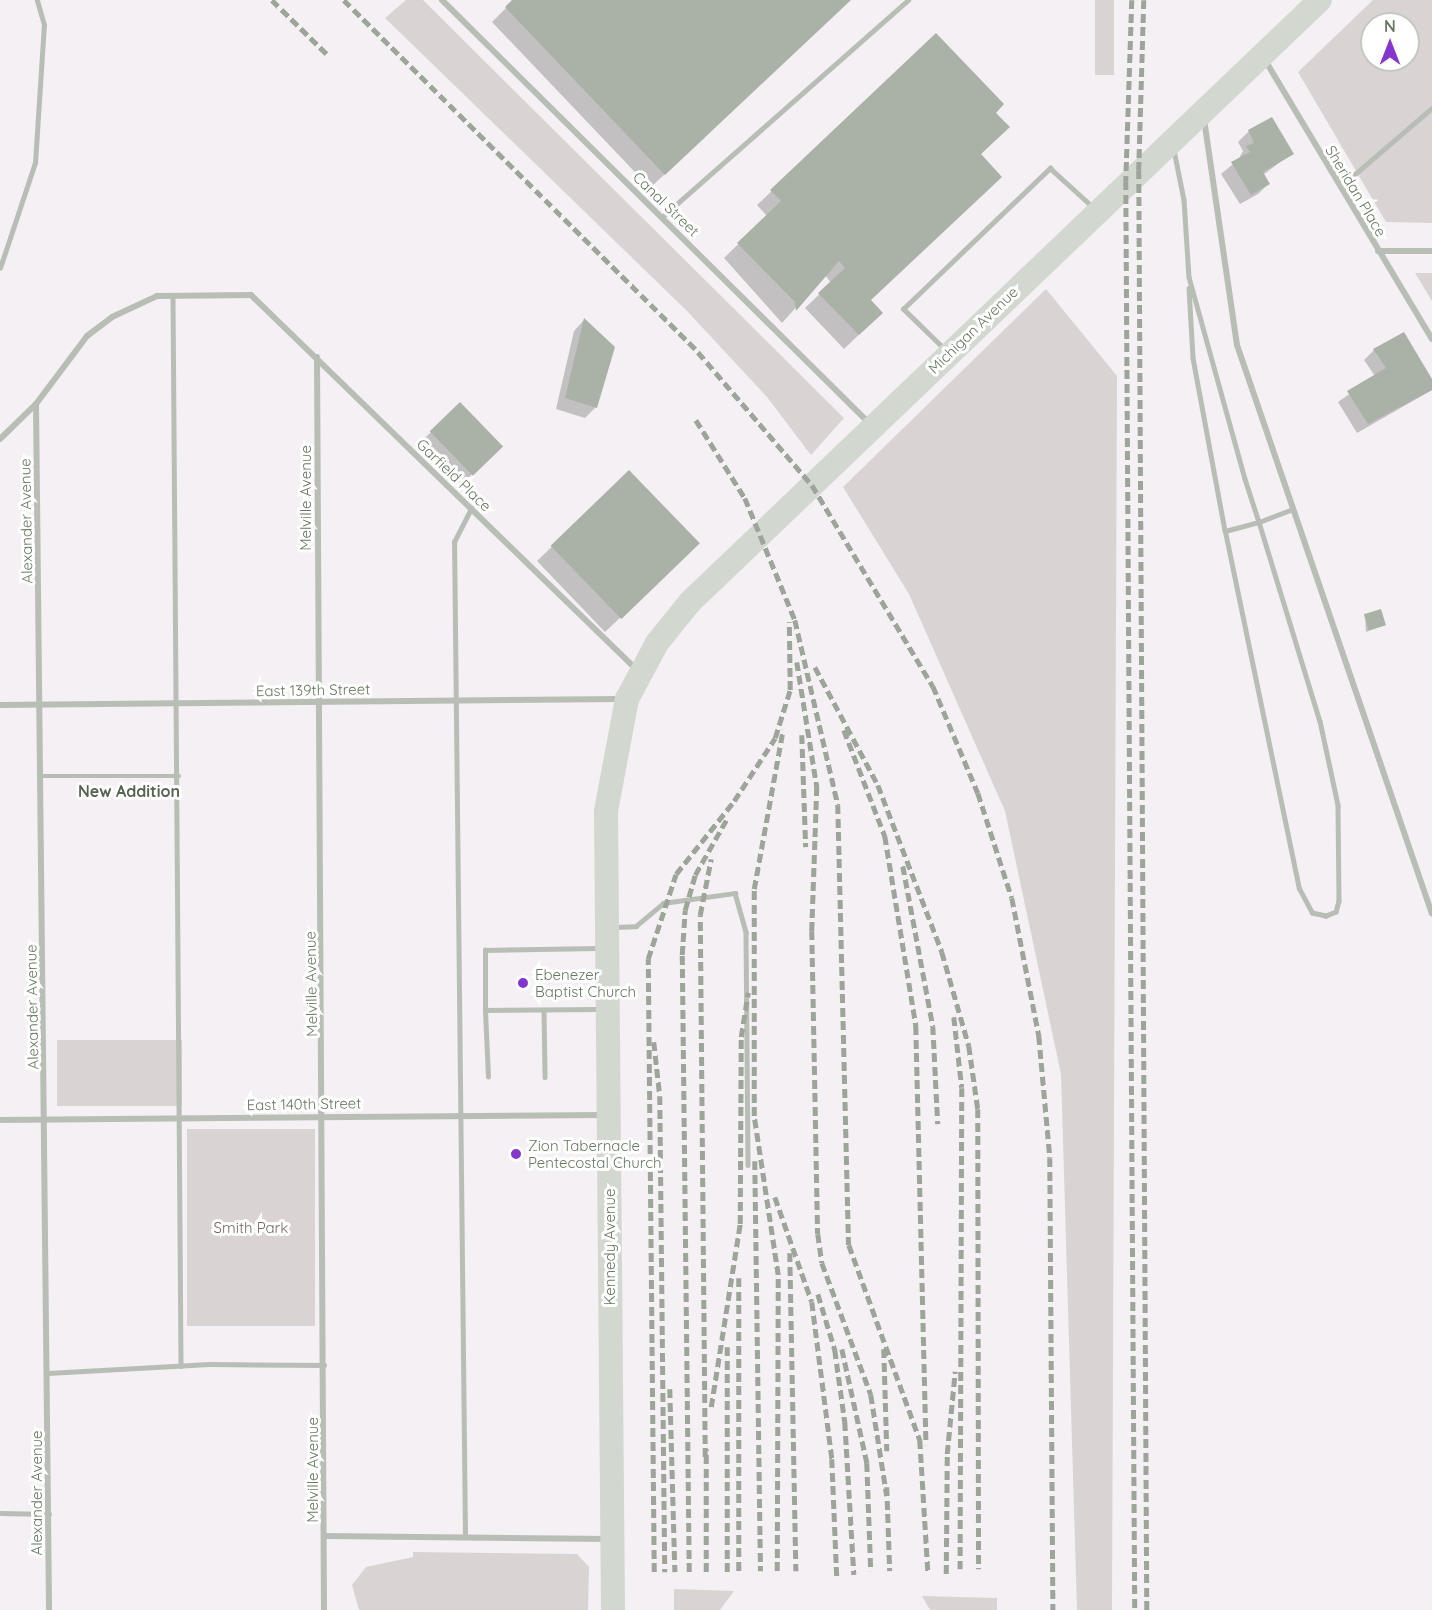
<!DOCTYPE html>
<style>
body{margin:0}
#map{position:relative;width:1432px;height:1610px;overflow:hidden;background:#f4f0f3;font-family:Quicksand,sans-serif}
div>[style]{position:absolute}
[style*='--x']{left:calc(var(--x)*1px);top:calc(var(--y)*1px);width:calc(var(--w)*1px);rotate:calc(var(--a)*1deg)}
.green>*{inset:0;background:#dad3d3;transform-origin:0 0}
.shadow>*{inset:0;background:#0003;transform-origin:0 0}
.building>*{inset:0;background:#aab2a7;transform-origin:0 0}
.service>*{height:4.5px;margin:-2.25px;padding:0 2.25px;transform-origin:2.25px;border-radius:2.25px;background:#b8beb6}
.minor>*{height:6px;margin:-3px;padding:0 3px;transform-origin:3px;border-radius:3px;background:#b8beb6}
.secondary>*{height:24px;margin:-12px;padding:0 12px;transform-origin:12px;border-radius:12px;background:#d2d8d0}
.rail>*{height:4.5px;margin-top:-2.25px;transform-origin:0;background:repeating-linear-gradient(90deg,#9da499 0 9px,transparent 0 13.5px)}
.dots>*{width:16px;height:16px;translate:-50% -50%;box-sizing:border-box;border:3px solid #fff;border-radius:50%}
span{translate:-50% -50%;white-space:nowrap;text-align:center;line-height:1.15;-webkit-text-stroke:6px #fff;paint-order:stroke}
.street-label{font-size:15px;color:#687962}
.poi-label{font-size:15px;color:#687962}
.left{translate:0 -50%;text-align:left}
.park-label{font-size:15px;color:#766664}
.neighbourhood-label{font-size:16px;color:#586453;font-weight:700}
.north{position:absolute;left:1360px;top:12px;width:60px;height:60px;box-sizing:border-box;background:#fff;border:2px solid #c3c9c0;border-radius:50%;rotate:0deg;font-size:16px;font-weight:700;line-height:24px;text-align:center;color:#687962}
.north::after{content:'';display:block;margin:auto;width:21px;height:27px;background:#8437cd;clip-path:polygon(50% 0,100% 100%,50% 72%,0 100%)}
</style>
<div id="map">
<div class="green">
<div style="clip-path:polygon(406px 0,423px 0,844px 418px,811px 455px,767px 397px,687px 311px,385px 18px)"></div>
<div style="left:1095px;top:0;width:19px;height:75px"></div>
<div style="clip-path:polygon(evenodd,1373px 0,1432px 0,1432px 223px,1386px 222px,1298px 72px,1373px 0,1372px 24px,1408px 24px,1408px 60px,1372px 60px,1372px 24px)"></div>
<div style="clip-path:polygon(1415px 273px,1432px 273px,1432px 301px)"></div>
<div style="clip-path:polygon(1046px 289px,1117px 376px,1112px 1610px,1077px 1610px,1061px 1074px,1005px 811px,909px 594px,843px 487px)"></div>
<div style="left:57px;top:1040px;width:125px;height:66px"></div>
<div style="left:187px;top:1129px;width:128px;height:197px"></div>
<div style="clip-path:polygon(413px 1552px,577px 1554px,589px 1567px,588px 1610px,359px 1610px,352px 1585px,366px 1567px,413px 1557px)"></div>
<div style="clip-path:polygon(674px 1589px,734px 1591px,720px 1610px,674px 1610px)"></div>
<div style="clip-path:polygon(922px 1596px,997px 1598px,997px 1610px,930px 1610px)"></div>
</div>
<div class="shadow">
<div style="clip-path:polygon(514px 0,850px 0,650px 188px,492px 22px)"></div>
<div style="clip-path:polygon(936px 36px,994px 113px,980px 154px,870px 300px,867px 327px,844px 349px,805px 308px,831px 283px,825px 275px,782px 323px,724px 258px,767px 216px,757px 205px)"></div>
<div style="clip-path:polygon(1249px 131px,1292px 153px,1263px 175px,1268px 184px,1258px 194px,1240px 204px,1221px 174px,1238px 160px,1243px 151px,1238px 142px)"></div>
<div style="clip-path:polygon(584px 320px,596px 407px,585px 418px,556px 409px,574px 331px)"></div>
<div style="clip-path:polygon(1374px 350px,1432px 382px,1432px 390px,1357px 433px,1338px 402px,1375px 376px,1364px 360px)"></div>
<div style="left:460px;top:404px;width:59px;height:56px;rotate:46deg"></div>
<div style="clip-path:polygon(629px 472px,684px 557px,605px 632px,537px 561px)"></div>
<div style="clip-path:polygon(1365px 615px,1384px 625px,1366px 632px)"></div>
</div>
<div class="building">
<div style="clip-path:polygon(512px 0,851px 0,665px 175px,505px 7px)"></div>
<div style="clip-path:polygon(936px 33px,1004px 104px,996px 113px,1010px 127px,981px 154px,1002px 177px,871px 300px,883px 313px,859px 335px,818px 293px,845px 268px,839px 261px,796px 311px,795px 302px,737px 243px,781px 201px,770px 190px)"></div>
<div style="clip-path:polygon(1272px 117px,1294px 154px,1263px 172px,1270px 184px,1251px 195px,1231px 162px,1250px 152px,1246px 146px,1254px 143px,1248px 130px)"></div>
<div style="clip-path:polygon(584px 318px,615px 347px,597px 408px,565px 398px)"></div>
<div style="clip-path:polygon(1404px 332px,1432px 379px,1432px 390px,1368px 424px,1347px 391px,1386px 368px,1373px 349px)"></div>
<div style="left:460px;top:402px;width:62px;height:42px;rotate:46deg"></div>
<div style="left:629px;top:470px;width:102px;height:109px;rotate:46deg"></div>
<div style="left:1381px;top:609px;width:17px;height:18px;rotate:73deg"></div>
</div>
<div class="service">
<div style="--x:1174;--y:150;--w:51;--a:78.7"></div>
<div style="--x:1184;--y:200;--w:77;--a:86.3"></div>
<div style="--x:1189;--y:277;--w:210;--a:74.5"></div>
<div style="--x:1245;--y:479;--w:45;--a:72"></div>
<div style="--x:1259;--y:522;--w:208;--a:73"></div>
<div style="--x:1320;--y:721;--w:86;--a:77.9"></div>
<div style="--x:1338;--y:805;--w:96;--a:89.4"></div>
<div style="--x:1339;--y:901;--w:11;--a:105"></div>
<div style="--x:1336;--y:912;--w:11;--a:158"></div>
<div style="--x:1326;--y:916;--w:14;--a:-168"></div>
<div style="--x:1312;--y:913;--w:27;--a:-118"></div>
<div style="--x:1299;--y:889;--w:366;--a:-101.7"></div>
<div style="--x:1225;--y:531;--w:35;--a:-15"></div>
<div style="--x:1259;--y:522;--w:33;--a:-21"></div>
<div style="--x:1340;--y:187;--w:121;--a:-40.7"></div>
<div style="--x:662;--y:217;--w:328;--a:-41.4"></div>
<div style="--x:0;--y:268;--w:111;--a:-71.6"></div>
<div style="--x:35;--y:163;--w:138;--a:-86.3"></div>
<div style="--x:44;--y:25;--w:26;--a:-106"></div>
<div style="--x:1189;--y:288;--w:70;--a:86.7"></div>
<div style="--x:1193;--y:358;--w:176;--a:79.5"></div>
<div style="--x:173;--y:296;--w:1070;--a:89.57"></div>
<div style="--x:944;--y:349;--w:57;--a:-135.7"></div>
<div style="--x:903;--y:309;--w:204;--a:-43.8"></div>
<div style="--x:1050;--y:168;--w:58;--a:42.2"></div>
<div style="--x:42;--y:776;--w:137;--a:0"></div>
<div style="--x:613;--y:927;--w:23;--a:-2"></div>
<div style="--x:636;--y:926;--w:35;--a:-40"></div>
<div style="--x:663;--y:903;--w:73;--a:-7.9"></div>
<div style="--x:735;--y:893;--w:41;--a:74.2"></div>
<div style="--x:746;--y:932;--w:233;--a:89.5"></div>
<div style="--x:485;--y:1010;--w:60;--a:-90"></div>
<div style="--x:485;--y:950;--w:114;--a:-1"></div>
<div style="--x:544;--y:1010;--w:67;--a:89.1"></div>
<div style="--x:488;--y:1077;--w:67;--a:-92.6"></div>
<div style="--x:485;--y:1010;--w:114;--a:-0.5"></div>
<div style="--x:48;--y:1373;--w:161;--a:-3.2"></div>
<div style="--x:209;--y:1364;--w:115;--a:0.5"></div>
<div style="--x:0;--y:1513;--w:49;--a:1.2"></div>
<div style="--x:465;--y:1537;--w:995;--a:-90.63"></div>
<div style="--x:454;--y:542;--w:38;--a:-63"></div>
</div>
<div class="minor">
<div style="--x:442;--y:0;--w:602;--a:44.73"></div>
<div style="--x:1265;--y:60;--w:325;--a:59.1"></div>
<div style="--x:1204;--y:119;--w:228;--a:81.7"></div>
<div style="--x:1237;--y:345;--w:601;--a:71.08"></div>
<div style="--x:1378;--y:251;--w:54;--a:0"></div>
<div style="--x:317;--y:357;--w:1253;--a:89.68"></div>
<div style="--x:36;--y:404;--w:1206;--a:89.38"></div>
<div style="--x:0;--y:439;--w:50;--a:-44.2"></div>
<div style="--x:36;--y:404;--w:85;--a:-53.1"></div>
<div style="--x:87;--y:336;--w:31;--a:-37"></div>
<div style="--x:112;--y:317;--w:50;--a:-25"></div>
<div style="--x:157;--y:296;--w:94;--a:-0.6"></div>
<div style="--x:251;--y:295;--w:538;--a:44.17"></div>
<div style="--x:0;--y:705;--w:620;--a:-0.55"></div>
<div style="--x:0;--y:1120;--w:602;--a:-0.48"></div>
<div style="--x:325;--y:1536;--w:282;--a:0.6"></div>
</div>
<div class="secondary">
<div style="--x:613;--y:1610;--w:799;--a:-90.5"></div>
<div style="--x:606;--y:811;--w:114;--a:-79.4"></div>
<div style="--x:627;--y:699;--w:64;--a:-61.8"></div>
<div style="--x:657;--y:643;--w:53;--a:-51.2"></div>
<div style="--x:690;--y:602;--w:871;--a:-43.7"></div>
</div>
<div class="rail">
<div style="--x:272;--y:0;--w:78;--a:44.5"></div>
<div style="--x:344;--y:0;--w:499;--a:44.8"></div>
<div style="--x:698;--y:352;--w:175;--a:49.4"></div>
<div style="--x:812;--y:485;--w:235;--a:59"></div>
<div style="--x:933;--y:686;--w:116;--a:67.2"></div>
<div style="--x:978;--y:793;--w:110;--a:72.1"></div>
<div style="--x:1012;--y:898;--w:141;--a:78.9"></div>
<div style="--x:1039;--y:1036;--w:122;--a:84.8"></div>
<div style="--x:1050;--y:1158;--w:452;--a:89.6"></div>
<div style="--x:1132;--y:0;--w:181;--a:91.9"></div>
<div style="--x:1126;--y:181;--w:1429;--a:89.64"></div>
<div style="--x:1144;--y:0;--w:170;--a:91.7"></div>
<div style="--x:1139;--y:170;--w:1440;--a:89.68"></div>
<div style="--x:696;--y:420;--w:92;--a:57.9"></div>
<div style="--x:745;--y:498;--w:132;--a:67.7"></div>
<div style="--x:795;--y:620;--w:190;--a:76.9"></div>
<div style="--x:838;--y:805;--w:440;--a:88.6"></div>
<div style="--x:849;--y:1245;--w:208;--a:70"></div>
<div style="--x:920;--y:1440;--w:132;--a:86.5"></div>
<div style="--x:797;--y:662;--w:127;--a:80.9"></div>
<div style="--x:817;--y:787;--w:144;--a:92"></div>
<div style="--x:812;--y:931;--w:303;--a:88.9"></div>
<div style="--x:818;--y:1234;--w:29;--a:82"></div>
<div style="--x:822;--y:1263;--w:141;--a:69.6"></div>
<div style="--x:871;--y:1395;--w:102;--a:81"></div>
<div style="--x:815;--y:667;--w:134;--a:61.9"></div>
<div style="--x:878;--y:785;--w:179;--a:69"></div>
<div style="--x:942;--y:952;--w:98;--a:74"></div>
<div style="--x:969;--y:1046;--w:64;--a:81.9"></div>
<div style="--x:978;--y:1109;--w:460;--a:89.9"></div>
<div style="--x:844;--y:730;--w:114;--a:68.9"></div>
<div style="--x:885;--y:836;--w:193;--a:80.7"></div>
<div style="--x:916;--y:1026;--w:419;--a:88.6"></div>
<div style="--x:802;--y:735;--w:112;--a:88"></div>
<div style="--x:903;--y:866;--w:163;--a:79.4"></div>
<div style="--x:933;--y:1026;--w:98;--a:87.1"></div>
<div style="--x:954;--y:1017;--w:71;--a:83.6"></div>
<div style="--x:962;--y:1088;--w:481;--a:90.2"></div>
<div style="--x:654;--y:1042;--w:54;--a:83.7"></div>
<div style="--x:660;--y:1096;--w:476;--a:89.4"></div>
<div style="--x:755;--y:1161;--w:410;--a:89.2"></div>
<div style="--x:775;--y:1197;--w:111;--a:70.6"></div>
<div style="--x:812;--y:1302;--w:158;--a:82.7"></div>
<div style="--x:832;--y:1459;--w:117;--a:87.6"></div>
<div style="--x:790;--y:1253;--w:318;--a:88.9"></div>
<div style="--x:739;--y:1278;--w:294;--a:90"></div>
<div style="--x:818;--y:1294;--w:59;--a:73.1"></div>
<div style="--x:835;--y:1350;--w:73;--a:82.1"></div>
<div style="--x:845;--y:1422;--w:153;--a:86.6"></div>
<div style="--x:842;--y:1349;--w:117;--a:77.6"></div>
<div style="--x:867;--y:1463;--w:108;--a:87.9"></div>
<div style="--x:884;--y:1349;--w:102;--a:88.3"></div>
<div style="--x:670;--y:1389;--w:183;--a:88.4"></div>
<div style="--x:711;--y:1407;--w:185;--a:-81"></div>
<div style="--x:740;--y:1224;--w:187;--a:-89.7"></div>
<div style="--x:741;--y:1037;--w:45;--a:-81"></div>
<div style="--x:705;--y:1457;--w:542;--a:-90.53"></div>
<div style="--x:700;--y:915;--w:57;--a:-78.9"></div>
<div style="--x:887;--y:1487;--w:84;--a:88"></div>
<div style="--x:777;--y:1571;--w:296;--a:-89.8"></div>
<div style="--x:778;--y:1275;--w:161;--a:-98.6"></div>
<div style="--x:754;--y:1116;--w:227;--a:-90"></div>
<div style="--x:754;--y:889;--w:162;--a:-79.7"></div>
<div style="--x:654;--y:1572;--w:613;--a:-90.56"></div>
<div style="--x:648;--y:959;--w:89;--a:-71.8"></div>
<div style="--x:676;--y:874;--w:93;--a:-51.5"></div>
<div style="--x:734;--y:801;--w:75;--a:-56.9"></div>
<div style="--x:775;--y:738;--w:50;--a:-72.6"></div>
<div style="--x:790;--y:690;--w:68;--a:-90.8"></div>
<div style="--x:689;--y:1572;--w:617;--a:-90.65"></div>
<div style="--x:682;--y:955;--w:45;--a:-86.2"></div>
<div style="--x:685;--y:910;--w:36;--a:-74"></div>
<div style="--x:695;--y:875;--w:67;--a:-60.4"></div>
<div style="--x:706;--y:1572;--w:123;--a:-90"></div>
<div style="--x:727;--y:1572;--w:225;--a:-90"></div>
<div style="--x:946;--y:1574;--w:120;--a:-89.5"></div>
<div style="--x:947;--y:1454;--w:83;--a:-84.5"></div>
</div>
<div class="dots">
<div style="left:523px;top:983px;background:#8437cd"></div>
<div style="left:516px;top:1154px;background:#8437cd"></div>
</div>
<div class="street-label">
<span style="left:1356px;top:191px;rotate:59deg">Sheridan Place</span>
<span style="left:666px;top:204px;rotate:44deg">Canal Street</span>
<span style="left:973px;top:330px;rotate:-44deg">Michigan Avenue</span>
<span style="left:454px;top:475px;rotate:44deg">Garfield Place</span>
<span style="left:306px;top:498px;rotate:-90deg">Melville Avenue</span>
<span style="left:26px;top:521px;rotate:-91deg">Alexander Avenue</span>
<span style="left:313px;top:690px;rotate:-1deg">East 139th Street</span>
<span style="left:311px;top:984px;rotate:-91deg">Melville Avenue</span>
<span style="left:32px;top:1007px;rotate:-91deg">Alexander Avenue</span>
<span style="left:304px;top:1104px;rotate:-1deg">East 140th Street</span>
<span style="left:610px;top:1247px;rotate:-90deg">Kennedy Avenue</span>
<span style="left:313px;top:1470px;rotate:-90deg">Melville Avenue</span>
<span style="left:37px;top:1493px;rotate:-90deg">Alexander Avenue</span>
</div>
<div class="poi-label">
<span class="left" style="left:535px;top:983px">Ebenezer<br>Baptist Church</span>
<span class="left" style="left:528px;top:1154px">Zion Tabernacle<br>Pentecostal Church</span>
</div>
<div class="park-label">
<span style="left:251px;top:1228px">Smith Park</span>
</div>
<div class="neighbourhood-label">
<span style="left:129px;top:791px">New Addition</span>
</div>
<div class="north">N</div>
</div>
